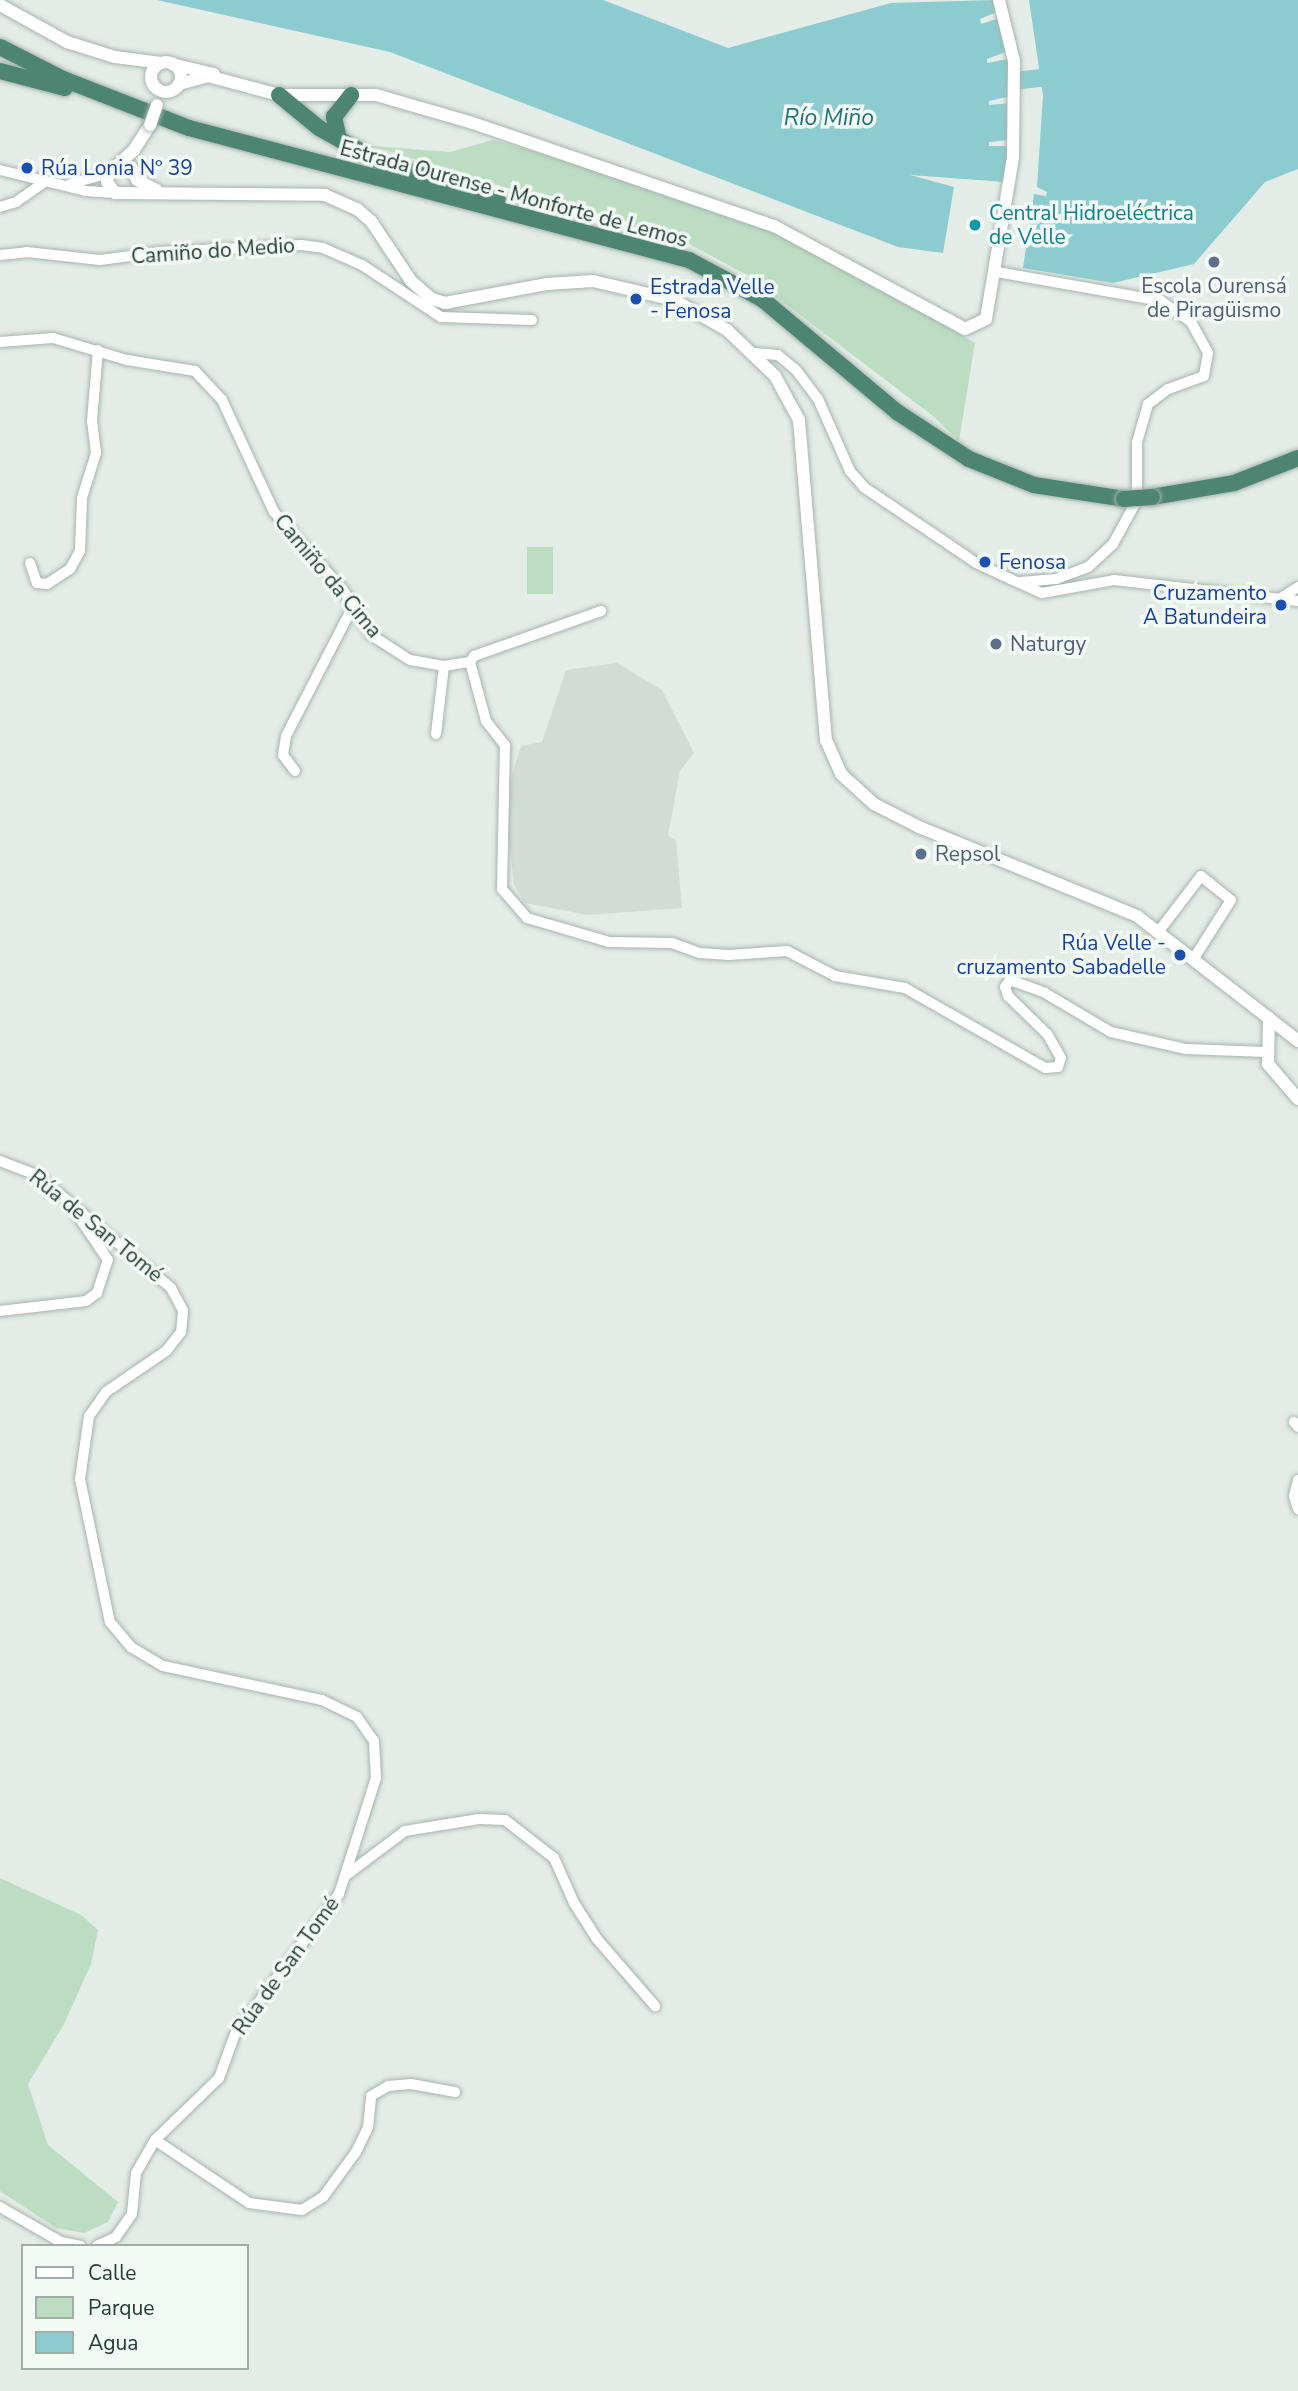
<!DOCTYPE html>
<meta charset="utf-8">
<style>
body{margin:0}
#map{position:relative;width:1298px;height:2391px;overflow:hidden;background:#e3ece7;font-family:"Nunito Sans",sans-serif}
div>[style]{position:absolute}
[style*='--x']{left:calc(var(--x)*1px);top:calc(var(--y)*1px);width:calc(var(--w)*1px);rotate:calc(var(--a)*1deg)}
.built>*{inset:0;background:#d1dcd6}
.green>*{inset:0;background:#bcddc2;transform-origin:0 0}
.water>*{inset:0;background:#8cccd0}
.river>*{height:18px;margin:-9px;padding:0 9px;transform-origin:9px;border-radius:9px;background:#8cccd0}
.roads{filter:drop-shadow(0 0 2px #a6b4ae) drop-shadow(0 0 2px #a6b4ae)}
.minor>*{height:10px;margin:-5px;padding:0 5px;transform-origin:5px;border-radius:5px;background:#fff}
.tertiary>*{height:12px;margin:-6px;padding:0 6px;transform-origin:6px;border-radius:6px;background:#fff}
.tertiary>.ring{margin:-6px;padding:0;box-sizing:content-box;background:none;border:12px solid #fff;border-radius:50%}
.trunk>*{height:16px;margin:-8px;padding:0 8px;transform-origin:8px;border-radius:8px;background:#4c8572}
.bridges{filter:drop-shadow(0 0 2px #a6b4ae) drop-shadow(0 0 2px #a6b4ae)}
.tertiary-bridge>*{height:12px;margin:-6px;padding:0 6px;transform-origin:6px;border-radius:6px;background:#fff}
.trunk-bridge>*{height:16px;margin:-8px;padding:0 8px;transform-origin:8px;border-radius:8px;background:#4c8572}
.dots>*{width:19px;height:19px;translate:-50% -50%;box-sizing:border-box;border:4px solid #f3f9f5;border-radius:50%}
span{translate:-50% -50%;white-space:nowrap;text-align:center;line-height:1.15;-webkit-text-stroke:7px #f3f9f5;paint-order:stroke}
.transit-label{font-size:21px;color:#164399}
.left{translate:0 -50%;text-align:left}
.right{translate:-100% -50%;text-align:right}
.street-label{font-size:21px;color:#233d34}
.culture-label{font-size:21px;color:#0d838f}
.service-label{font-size:21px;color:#4e5e75}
.water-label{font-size:23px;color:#1e7278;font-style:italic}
.legend{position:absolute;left:21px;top:2244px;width:228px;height:126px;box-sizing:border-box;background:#f3f9f5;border:2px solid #a0aea8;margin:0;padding:9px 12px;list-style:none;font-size:21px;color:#233d34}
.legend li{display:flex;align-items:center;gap:14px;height:35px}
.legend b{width:35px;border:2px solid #a0aea8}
</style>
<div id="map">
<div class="built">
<div style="clip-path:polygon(617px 663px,662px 690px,694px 753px,680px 771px,668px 835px,676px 841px,682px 908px,588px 915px,525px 903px,514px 885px,508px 832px,510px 782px,521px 746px,542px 742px,566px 670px)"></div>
</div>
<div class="green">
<div style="clip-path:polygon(493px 140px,682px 192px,763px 222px,975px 343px,959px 441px,933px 416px,749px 276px,689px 244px,372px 146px,450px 152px)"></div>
<div style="left:527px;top:547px;width:26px;height:47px"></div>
<div style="clip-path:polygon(0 1878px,81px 1915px,98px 1930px,91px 1964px,64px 2024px,28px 2084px,48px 2145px,118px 2202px,108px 2222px,84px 2233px,56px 2228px,0 2191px)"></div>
</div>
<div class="water">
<div style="clip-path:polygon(157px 0,603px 0,728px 48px,891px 3px,995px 0,999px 11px,980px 19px,981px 24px,1000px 18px,1006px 52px,987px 59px,987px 63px,1008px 59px,1011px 96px,989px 101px,989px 105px,1011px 103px,1009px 140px,989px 142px,989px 146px,1010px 146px,1005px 182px,910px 175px,954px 187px,943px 253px,898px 247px,390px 52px)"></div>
<div style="clip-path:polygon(1029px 0,1298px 0,1298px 169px,1265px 182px,1194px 264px,1113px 283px,1023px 268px,1034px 194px,1046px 196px,1047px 192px,1037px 187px,1043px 95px)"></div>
</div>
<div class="river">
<div style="--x:996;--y:83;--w:69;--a:-6.6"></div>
</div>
<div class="roads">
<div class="minor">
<div style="--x:0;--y:170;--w:89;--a:13.7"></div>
<div style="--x:86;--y:191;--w:29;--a:4"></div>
<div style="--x:70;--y:184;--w:41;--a:-15.8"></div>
<div style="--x:0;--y:207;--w:17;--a:-17"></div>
<div style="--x:16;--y:202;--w:35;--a:-35"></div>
<div style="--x:0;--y:255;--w:27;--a:-6"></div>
<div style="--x:27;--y:252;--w:73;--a:6.3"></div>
<div style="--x:100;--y:260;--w:61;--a:-7.6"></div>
<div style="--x:160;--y:252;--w:142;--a:-2.8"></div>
<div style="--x:302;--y:245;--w:21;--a:8"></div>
<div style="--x:323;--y:248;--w:43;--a:23.6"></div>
<div style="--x:362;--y:265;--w:95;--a:33.4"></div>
<div style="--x:441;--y:317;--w:91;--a:1.9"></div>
<div style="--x:997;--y:272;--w:167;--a:10"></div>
<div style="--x:1161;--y:301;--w:37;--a:35"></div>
<div style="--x:1191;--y:322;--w:35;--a:61"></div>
<div style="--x:1208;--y:353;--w:23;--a:100"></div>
<div style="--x:1204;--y:376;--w:38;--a:160"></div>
<div style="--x:1168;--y:389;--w:25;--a:143"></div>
<div style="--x:1148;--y:404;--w:40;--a:106"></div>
<div style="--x:1137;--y:442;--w:58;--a:90"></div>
<div style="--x:1137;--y:500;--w:50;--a:118.6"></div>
<div style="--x:1113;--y:544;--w:34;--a:137"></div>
<div style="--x:1088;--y:567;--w:34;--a:159"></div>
<div style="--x:1056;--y:579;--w:35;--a:175"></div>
<div style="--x:0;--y:342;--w:53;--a:-4.3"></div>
<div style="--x:53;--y:338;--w:77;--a:16.6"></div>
<div style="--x:127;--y:360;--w:69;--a:9.2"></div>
<div style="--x:195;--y:371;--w:40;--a:47"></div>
<div style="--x:222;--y:400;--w:123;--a:65.1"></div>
<div style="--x:274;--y:512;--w:104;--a:48.5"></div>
<div style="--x:343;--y:590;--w:53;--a:58.1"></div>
<div style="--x:371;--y:635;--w:46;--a:32.7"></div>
<div style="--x:410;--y:660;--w:35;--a:10"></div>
<div style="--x:444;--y:666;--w:26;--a:-9"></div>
<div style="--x:470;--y:662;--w:7;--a:-56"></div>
<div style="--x:474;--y:656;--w:135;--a:-19.5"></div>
<div style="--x:754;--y:353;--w:24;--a:5"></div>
<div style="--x:778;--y:355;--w:23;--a:40"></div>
<div style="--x:796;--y:370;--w:36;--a:53"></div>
<div style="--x:818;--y:399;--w:79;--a:66"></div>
<div style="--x:850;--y:471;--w:23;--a:49"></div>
<div style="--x:865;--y:488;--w:134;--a:34"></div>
<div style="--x:976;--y:563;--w:45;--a:24.9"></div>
<div style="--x:1017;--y:582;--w:27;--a:24"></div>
<div style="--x:1042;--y:593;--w:73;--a:-10.2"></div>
<div style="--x:1114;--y:580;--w:185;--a:6.5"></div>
<div style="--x:30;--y:563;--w:21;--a:71"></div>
<div style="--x:37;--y:583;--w:10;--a:6"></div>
<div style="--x:47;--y:584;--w:27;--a:-33"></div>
<div style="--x:70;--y:569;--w:21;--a:-61"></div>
<div style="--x:80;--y:551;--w:53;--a:-87.8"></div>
<div style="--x:82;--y:498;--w:47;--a:-72.7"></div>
<div style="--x:96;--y:453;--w:32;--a:-97"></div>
<div style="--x:92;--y:421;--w:71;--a:-85.2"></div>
<div style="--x:1281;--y:598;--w:20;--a:-33"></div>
<div style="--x:470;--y:662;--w:61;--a:74.8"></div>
<div style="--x:486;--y:721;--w:31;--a:52"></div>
<div style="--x:505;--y:745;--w:144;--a:91.2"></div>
<div style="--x:502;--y:889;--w:38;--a:49"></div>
<div style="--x:527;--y:918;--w:85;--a:16.3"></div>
<div style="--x:609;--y:942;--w:63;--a:0.9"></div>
<div style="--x:672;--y:943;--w:30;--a:20"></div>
<div style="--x:700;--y:953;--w:29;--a:4"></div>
<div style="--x:729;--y:955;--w:58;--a:-3.9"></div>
<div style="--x:787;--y:951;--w:54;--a:27.5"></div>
<div style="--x:835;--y:976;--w:71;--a:9.7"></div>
<div style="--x:905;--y:988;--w:161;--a:29.7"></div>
<div style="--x:1045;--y:1068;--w:13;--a:-4"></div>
<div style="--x:1058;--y:1067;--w:9;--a:-72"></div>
<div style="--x:1061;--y:1058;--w:28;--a:-120"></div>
<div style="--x:1047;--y:1034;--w:54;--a:-135.7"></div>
<div style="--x:1008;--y:996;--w:9;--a:-108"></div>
<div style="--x:1005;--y:987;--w:9;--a:-54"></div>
<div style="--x:1010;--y:980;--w:37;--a:20"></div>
<div style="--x:1045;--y:993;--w:77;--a:30.6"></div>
<div style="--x:1111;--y:1032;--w:77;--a:12.8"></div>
<div style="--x:1186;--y:1049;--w:80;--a:2.1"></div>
<div style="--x:436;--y:734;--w:68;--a:-83.3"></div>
<div style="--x:295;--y:771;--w:20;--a:-127"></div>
<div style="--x:283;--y:755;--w:19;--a:-81"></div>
<div style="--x:286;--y:736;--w:146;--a:-62.7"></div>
<div style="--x:1159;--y:931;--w:69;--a:-52.6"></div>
<div style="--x:1201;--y:876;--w:38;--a:39"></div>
<div style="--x:1231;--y:900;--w:69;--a:122.5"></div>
<div style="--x:0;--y:1161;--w:40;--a:21"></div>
<div style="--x:37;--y:1175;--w:175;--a:40.1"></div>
<div style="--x:171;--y:1288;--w:26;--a:62"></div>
<div style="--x:183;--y:1311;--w:21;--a:95"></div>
<div style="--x:181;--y:1332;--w:24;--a:128"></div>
<div style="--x:166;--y:1351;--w:73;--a:145.7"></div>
<div style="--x:106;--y:1392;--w:29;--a:125"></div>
<div style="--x:89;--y:1416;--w:64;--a:98.1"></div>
<div style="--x:80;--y:1479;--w:146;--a:78.2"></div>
<div style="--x:110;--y:1622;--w:33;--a:50"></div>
<div style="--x:131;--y:1647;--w:37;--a:31"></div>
<div style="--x:163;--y:1666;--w:163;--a:12.1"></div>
<div style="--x:322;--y:1700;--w:39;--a:26"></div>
<div style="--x:357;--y:1717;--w:29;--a:55"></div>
<div style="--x:374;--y:1741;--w:37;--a:87"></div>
<div style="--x:376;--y:1778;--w:122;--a:107.7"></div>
<div style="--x:339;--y:1894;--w:174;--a:126.6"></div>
<div style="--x:235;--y:2034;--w:47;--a:110"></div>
<div style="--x:219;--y:2078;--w:89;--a:135.9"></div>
<div style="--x:155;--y:2140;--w:38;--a:120"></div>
<div style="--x:136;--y:2173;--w:41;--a:95.6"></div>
<div style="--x:132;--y:2214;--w:28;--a:125"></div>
<div style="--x:116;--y:2237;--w:21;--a:155"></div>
<div style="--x:0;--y:1311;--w:87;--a:-6.6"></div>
<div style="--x:86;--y:1301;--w:14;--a:-36"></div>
<div style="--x:97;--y:1293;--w:35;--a:-72"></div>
<div style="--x:108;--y:1260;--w:57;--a:-124.2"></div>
<div style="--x:1294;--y:1422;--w:6;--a:51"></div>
<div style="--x:1298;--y:1480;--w:16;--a:104"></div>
<div style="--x:1294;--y:1496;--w:14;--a:73"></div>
<div style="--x:345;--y:1876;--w:75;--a:-36.9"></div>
<div style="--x:405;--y:1831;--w:75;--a:-9.2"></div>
<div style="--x:479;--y:1819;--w:26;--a:2"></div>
<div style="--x:505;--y:1820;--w:62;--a:37.8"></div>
<div style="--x:554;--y:1858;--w:49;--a:66"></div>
<div style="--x:574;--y:1903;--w:43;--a:57.4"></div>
<div style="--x:597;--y:1939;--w:89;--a:49.1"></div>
<div style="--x:155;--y:2140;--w:113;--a:33.8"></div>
<div style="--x:249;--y:2203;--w:53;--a:7.5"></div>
<div style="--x:302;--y:2210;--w:25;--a:-32"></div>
<div style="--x:323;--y:2197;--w:56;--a:-53.7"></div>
<div style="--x:356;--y:2152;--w:28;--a:-64"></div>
<div style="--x:368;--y:2127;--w:31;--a:-84"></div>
<div style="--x:371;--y:2096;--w:20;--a:-30"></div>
<div style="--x:388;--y:2086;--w:23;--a:-5"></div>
<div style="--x:411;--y:2084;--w:45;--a:10.3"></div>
<div style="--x:0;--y:2207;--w:70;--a:29.8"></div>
<div style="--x:61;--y:2242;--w:20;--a:11"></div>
</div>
<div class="tertiary">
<div style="--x:0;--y:5;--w:77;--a:28.9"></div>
<div style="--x:67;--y:42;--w:50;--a:17.4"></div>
<div style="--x:115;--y:57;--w:46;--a:7.4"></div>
<div class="ring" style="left:151px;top:62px;width:18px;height:18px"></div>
<div style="--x:172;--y:64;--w:43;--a:13.4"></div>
<div style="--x:179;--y:84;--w:30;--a:-15"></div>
<div style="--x:208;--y:76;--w:73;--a:15"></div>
<div style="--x:279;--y:95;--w:97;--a:0"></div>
<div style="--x:376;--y:95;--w:101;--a:16.1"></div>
<div style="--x:473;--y:123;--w:318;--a:18.9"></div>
<div style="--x:774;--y:226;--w:217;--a:28.3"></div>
<div style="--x:965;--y:329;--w:23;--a:-25"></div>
<div style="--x:986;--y:319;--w:164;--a:-80.5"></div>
<div style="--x:1013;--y:157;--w:96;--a:-89.4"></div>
<div style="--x:1014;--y:61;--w:63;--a:-103.8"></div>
<div style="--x:150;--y:125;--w:30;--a:123"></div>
<div style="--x:134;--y:150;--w:34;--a:137"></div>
<div style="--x:109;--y:173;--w:9;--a:103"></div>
<div style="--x:107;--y:182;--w:14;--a:54"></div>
<div style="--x:115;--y:193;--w:210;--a:0.5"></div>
<div style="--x:325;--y:195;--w:35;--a:24"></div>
<div style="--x:357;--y:209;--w:18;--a:41"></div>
<div style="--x:371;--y:221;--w:72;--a:56.3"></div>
<div style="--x:411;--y:281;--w:28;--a:41"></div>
<div style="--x:432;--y:299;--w:14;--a:17"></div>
<div style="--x:445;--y:303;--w:104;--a:-10.6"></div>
<div style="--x:547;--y:284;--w:46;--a:-3.7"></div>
<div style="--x:593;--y:281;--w:83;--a:13.2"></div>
<div style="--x:674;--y:300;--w:61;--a:29.5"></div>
<div style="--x:727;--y:330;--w:66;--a:43.8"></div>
<div style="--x:775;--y:376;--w:50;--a:61.4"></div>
<div style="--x:799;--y:420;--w:321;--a:85.2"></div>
<div style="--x:826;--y:740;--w:37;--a:66"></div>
<div style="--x:841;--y:774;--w:45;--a:42.3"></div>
<div style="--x:874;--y:804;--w:51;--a:27.1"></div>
<div style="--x:919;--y:827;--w:235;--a:22.2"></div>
<div style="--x:1137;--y:916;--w:204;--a:37.8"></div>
<div style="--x:117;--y:165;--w:14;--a:8"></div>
<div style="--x:131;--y:167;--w:14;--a:65"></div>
<div style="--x:137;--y:180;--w:22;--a:27"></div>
<div style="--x:1269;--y:1018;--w:46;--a:91.2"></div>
<div style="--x:1268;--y:1064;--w:46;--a:49.4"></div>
</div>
<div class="trunk">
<div style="--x:0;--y:47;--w:71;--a:26.9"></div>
<div style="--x:63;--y:79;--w:135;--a:21.3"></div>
<div style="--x:189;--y:128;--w:517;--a:14.79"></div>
<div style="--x:689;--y:260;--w:83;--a:28.1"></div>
<div style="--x:762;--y:299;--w:176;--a:39.9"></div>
<div style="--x:897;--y:412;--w:86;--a:33.1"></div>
<div style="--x:969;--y:459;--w:70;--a:21.8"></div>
<div style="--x:1034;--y:485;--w:91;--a:8.8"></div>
<div style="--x:0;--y:71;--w:67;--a:14.7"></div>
<div style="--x:279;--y:95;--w:52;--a:39.5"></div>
<div style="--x:319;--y:128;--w:72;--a:29.1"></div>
<div style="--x:382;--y:163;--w:121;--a:17.2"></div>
<div style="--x:339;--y:139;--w:23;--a:-103"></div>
<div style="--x:334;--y:117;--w:28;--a:-52"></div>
<div style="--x:1152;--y:497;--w:83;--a:-9.7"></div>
<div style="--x:1234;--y:483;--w:69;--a:-21.3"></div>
</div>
</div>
<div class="bridges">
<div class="tertiary-bridge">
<div style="--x:150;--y:125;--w:21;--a:-71"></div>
</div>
<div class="trunk-bridge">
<div style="--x:1124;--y:499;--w:28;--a:-4"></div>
</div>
</div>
<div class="dots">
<div style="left:27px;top:168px;background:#1a4fb4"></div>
<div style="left:975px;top:225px;background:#0f9aa8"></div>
<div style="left:1214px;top:262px;background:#5c6f8a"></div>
<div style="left:636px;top:299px;background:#1a4fb4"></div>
<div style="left:985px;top:562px;background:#1a4fb4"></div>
<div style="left:1281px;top:605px;background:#1a4fb4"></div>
<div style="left:996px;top:644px;background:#5c6f8a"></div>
<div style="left:921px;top:854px;background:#5c6f8a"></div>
<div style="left:1180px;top:955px;background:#1a4fb4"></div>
</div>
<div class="transit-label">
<span class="left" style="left:41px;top:168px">Rúa Lonia Nº 39</span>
<span class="left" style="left:650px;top:299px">Estrada Velle<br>- Fenosa</span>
<span class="left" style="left:999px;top:562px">Fenosa</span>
<span class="right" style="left:1267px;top:605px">Cruzamento<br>A Batundeira</span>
<span class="right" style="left:1166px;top:955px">Rúa Velle -<br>cruzamento Sabadelle</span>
</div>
<div class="street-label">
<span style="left:514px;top:194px;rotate:15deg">Estrada Ourense - Monforte de Lemos</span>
<span style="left:213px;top:251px;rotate:-4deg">Camiño do Medio</span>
<span style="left:328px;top:576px;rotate:50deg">Camiño da Cima</span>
<span style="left:96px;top:1226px;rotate:39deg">Rúa de San Tomé</span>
<span style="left:286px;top:1966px;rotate:-54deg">Rúa de San Tomé</span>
</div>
<div class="culture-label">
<span class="left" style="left:989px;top:225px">Central Hidroeléctrica<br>de Velle</span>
</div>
<div class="service-label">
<span style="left:1214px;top:298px">Escola Ourensá<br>de Piragüismo</span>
<span class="left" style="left:1010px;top:644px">Naturgy</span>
<span class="left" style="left:935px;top:854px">Repsol</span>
</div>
<div class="water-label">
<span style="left:829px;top:118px">Río Miño</span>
</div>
<ul class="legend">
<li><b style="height:9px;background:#fff"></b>Calle</li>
<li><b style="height:19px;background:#bcddc2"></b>Parque</li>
<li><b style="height:19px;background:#8cccd0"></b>Agua</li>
</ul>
</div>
